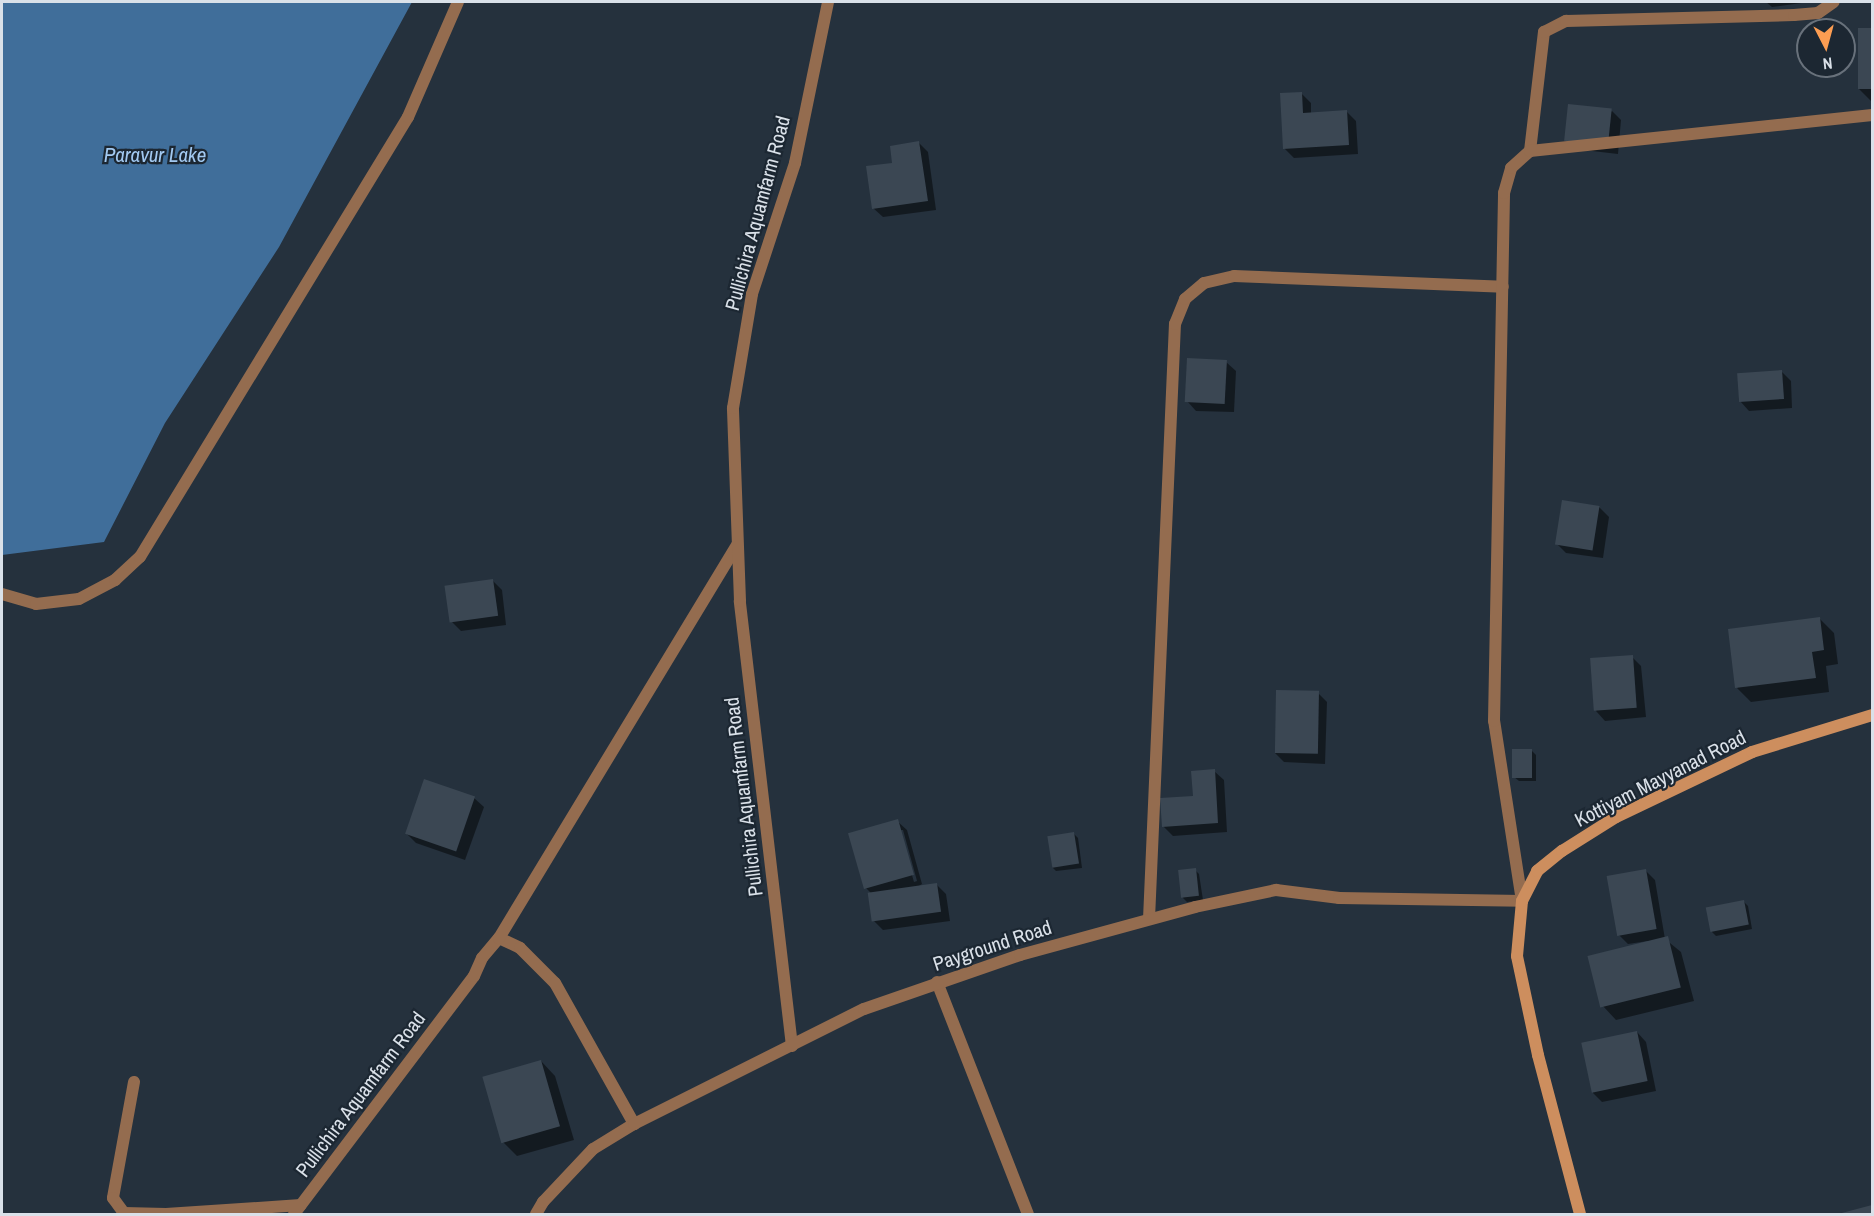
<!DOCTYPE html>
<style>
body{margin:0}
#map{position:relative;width:1874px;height:1216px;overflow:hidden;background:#25313d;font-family:"Archivo Narrow",sans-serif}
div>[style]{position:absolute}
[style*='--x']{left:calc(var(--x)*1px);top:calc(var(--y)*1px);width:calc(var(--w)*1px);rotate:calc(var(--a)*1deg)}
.water>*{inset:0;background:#406e9a}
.shadow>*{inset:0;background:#0007}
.building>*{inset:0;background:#3b4753;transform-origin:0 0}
.service>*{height:12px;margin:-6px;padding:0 6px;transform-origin:6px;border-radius:6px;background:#946c4f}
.minor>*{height:12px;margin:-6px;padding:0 6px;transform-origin:6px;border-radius:6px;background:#946c4f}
.secondary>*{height:12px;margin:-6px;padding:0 6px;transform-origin:6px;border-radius:6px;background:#cd8e5e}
span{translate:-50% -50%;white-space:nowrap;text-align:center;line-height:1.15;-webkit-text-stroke:4.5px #1c2732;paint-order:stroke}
.street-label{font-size:20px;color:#dae1e9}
.water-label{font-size:21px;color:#a2c9f1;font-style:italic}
.frame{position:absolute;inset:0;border:3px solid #dae1e9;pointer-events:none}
.north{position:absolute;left:1796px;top:18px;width:60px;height:60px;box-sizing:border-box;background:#1c2732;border:2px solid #68717b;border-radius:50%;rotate:174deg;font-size:16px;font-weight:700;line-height:24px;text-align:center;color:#dae1e9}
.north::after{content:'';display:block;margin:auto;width:21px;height:27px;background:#fc9d52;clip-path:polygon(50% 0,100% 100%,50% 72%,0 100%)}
</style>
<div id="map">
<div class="water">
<div style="clip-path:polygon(2px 2px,412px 2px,279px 247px,165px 423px,104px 542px,2px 555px)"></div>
</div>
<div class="shadow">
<div style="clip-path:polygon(1766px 2px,1809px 2px,1772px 7px)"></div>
<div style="clip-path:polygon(1859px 30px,1872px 30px,1872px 102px,1859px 89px)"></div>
<div style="clip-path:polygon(1301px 93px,1311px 103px,1311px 114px,1347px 112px,1356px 121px,1358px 154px,1294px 158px,1284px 148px)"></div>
<div style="clip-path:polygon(1612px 111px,1621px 120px,1618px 154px,1575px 149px)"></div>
<div style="clip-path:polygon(919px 143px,928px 152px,936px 210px,883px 217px,873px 208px,894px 164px)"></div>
<div style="clip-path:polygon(1226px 362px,1236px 371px,1234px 412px,1196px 411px,1187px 401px)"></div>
<div style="clip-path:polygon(1781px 371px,1791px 381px,1792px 408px,1749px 411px,1740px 401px)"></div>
<div style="clip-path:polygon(1599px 507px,1609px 517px,1603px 558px,1566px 553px,1557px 544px)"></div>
<div style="clip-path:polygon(492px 580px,502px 590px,506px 625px,461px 631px,452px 622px)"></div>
<div style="clip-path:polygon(1820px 619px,1834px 633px,1838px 664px,1826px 666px,1829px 692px,1751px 702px,1737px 688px)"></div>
<div style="clip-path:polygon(1632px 657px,1641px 666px,1646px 717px,1605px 721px,1596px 711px)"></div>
<div style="clip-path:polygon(1318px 693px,1327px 702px,1325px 764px,1284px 762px,1275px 753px)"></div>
<div style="clip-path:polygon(1531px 750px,1536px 755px,1536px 781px,1519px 781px,1514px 777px)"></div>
<div style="clip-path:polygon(1214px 771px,1224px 780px,1227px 832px,1173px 836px,1163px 826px,1194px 798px)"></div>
<div style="clip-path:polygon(474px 798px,484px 807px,465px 860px,416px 843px,406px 833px)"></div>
<div style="clip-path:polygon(evenodd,897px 821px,907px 830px,922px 884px,916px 888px,937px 885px,946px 894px,950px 921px,883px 930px,874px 921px,872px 894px,866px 888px,850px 834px,897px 821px,899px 830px,903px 830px,917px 881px,914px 882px,899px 830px)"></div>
<div style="clip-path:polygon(1074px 834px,1078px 838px,1082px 868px,1056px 871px,1052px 867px)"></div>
<div style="clip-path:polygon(1195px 870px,1199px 874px,1203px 900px,1187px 902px,1183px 898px)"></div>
<div style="clip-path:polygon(1645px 870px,1655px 880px,1665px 939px,1681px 952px,1694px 1001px,1616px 1020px,1602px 1005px,1648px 943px,1648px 941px,1628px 944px,1619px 935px)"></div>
<div style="clip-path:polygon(1744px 902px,1748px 906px,1752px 929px,1716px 936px,1711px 931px)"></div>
<div style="clip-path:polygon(1637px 1032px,1646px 1042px,1656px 1091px,1602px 1102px,1593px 1093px,1583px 1044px)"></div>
<div style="clip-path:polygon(541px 1061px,555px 1076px,574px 1140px,517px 1156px,503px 1142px)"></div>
<div style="clip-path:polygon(1872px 1206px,1872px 1214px,1841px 1214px)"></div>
</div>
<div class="building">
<div style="left:1858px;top:28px;width:14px;height:61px"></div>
<div style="clip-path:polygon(1302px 92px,1303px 113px,1347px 110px,1349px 145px,1283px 149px,1280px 93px)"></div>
<div style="left:1568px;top:104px;width:44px;height:37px;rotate:6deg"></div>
<div style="clip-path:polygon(919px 141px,928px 201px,872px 209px,866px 166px,892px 163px,890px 146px)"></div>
<div style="left:1187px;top:358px;width:40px;height:44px;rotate:3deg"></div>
<div style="left:1782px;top:370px;width:29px;height:45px;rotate:86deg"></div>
<div style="left:1562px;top:500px;width:38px;height:45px;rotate:9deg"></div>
<div style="left:493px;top:579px;width:37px;height:49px;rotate:82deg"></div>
<div style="clip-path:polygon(1820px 617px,1824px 650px,1812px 652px,1816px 678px,1735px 688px,1728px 629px)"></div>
<div style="left:1633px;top:655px;width:53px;height:43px;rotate:86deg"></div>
<div style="left:1276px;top:690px;width:43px;height:63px;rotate:1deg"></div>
<div style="left:1512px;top:749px;width:20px;height:29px"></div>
<div style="clip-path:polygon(1215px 769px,1218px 823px,1162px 827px,1160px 798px,1193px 796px,1191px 771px)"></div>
<div style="left:424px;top:779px;width:54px;height:58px;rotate:19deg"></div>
<div style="left:898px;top:819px;width:58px;height:52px;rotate:74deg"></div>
<div style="left:1074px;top:832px;width:32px;height:27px;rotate:81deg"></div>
<div style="left:1196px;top:868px;width:28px;height:18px;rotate:84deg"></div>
<div style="left:1646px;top:869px;width:61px;height:40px;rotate:80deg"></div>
<div style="left:937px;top:883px;width:29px;height:70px;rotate:82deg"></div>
<div style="left:1744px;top:900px;width:25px;height:39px;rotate:79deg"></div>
<div style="left:1668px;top:936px;width:53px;height:83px;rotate:76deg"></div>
<div style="left:1637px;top:1031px;width:51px;height:57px;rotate:78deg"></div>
<div style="left:541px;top:1060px;width:69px;height:61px;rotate:74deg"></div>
<div style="clip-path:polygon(1872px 1205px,1872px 1214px,1838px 1214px)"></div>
</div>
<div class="service">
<div style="--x:1149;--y:919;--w:596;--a:-87.5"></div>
<div style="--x:1175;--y:324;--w:27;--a:-68"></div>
<div style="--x:1185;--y:299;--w:25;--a:-40"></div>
<div style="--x:1204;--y:283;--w:31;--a:-13"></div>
<div style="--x:1234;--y:276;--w:269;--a:2.3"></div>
<div style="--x:294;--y:1214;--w:298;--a:-52.9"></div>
<div style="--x:474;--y:976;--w:20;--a:-66"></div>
<div style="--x:482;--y:958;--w:26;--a:-50"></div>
<div style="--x:499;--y:938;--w:23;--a:25"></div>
<div style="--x:520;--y:948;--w:49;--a:45"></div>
<div style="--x:555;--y:983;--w:162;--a:60.7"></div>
</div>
<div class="minor">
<div style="--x:1530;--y:151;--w:120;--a:-83.3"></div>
<div style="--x:1544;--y:32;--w:25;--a:-27"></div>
<div style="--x:1566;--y:21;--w:228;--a:-1.5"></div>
<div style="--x:1794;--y:15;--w:24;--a:-5"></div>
<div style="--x:1818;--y:13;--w:19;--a:-35"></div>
<div style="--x:2;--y:594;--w:35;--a:16"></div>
<div style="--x:36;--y:604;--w:43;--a:-6.6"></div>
<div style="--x:79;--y:599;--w:41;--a:-27.8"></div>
<div style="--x:115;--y:580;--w:34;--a:-43"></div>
<div style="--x:140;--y:557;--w:515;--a:-58.65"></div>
<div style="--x:408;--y:117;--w:125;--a:-66.5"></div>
<div style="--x:499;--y:938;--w:459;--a:-58.8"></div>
<div style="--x:937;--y:982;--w:249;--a:68.6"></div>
<div style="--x:792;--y:1046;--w:448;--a:-96.7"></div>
<div style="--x:740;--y:601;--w:193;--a:-92.1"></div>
<div style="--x:733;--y:408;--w:116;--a:-80.5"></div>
<div style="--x:752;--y:294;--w:138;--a:-71.8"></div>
<div style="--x:795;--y:163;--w:164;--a:-78.4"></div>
<div style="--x:134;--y:1082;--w:118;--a:100.3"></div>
<div style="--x:113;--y:1198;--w:19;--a:54"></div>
<div style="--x:124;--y:1213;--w:42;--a:1.4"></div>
<div style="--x:166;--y:1214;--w:135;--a:-3.8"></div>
<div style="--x:536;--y:1214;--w:14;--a:-60"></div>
<div style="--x:543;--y:1202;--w:73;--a:-46.7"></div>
<div style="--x:593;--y:1149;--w:48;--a:-31.4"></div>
<div style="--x:634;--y:1124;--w:257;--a:-26.6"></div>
<div style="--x:864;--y:1009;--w:165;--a:-19.1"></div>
<div style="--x:1020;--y:955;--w:181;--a:-15.3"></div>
<div style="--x:1195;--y:907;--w:83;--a:-11.9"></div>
<div style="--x:1276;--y:890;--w:64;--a:7.2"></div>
<div style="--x:1339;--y:898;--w:183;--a:0.9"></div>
<div style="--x:1522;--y:901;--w:182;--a:-98.8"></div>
<div style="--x:1494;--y:721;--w:528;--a:-88.91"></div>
<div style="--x:1504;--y:193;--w:26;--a:-74"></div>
<div style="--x:1511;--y:168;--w:25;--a:-42"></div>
<div style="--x:1530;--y:151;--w:344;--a:-6"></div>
</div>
<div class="secondary">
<div style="--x:1580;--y:1214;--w:164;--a:-104.8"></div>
<div style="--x:1538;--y:1055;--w:101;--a:-102"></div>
<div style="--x:1517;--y:956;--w:55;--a:-84.8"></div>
<div style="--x:1522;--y:901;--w:34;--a:-63"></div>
<div style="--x:1537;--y:871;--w:32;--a:-39"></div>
<div style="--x:1562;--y:851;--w:64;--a:-32.2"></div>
<div style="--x:1616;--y:817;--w:151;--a:-25.5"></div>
<div style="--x:1752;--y:752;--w:126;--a:-17.1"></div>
</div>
<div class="street-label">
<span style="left:757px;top:213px;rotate:-75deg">Pullichira Aquamfarm Road</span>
<span style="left:1660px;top:778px;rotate:-27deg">Kottiyam Mayyanad Road</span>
<span style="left:743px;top:797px;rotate:-97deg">Pullichira Aquamfarm Road</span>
<span style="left:992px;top:945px;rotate:-18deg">Payground Road</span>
<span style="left:360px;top:1094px;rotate:-53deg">Pullichira Aquamfarm Road</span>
</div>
<div class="water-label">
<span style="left:155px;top:155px">Paravur Lake</span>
</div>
<div class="frame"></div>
<div class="north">N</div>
</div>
